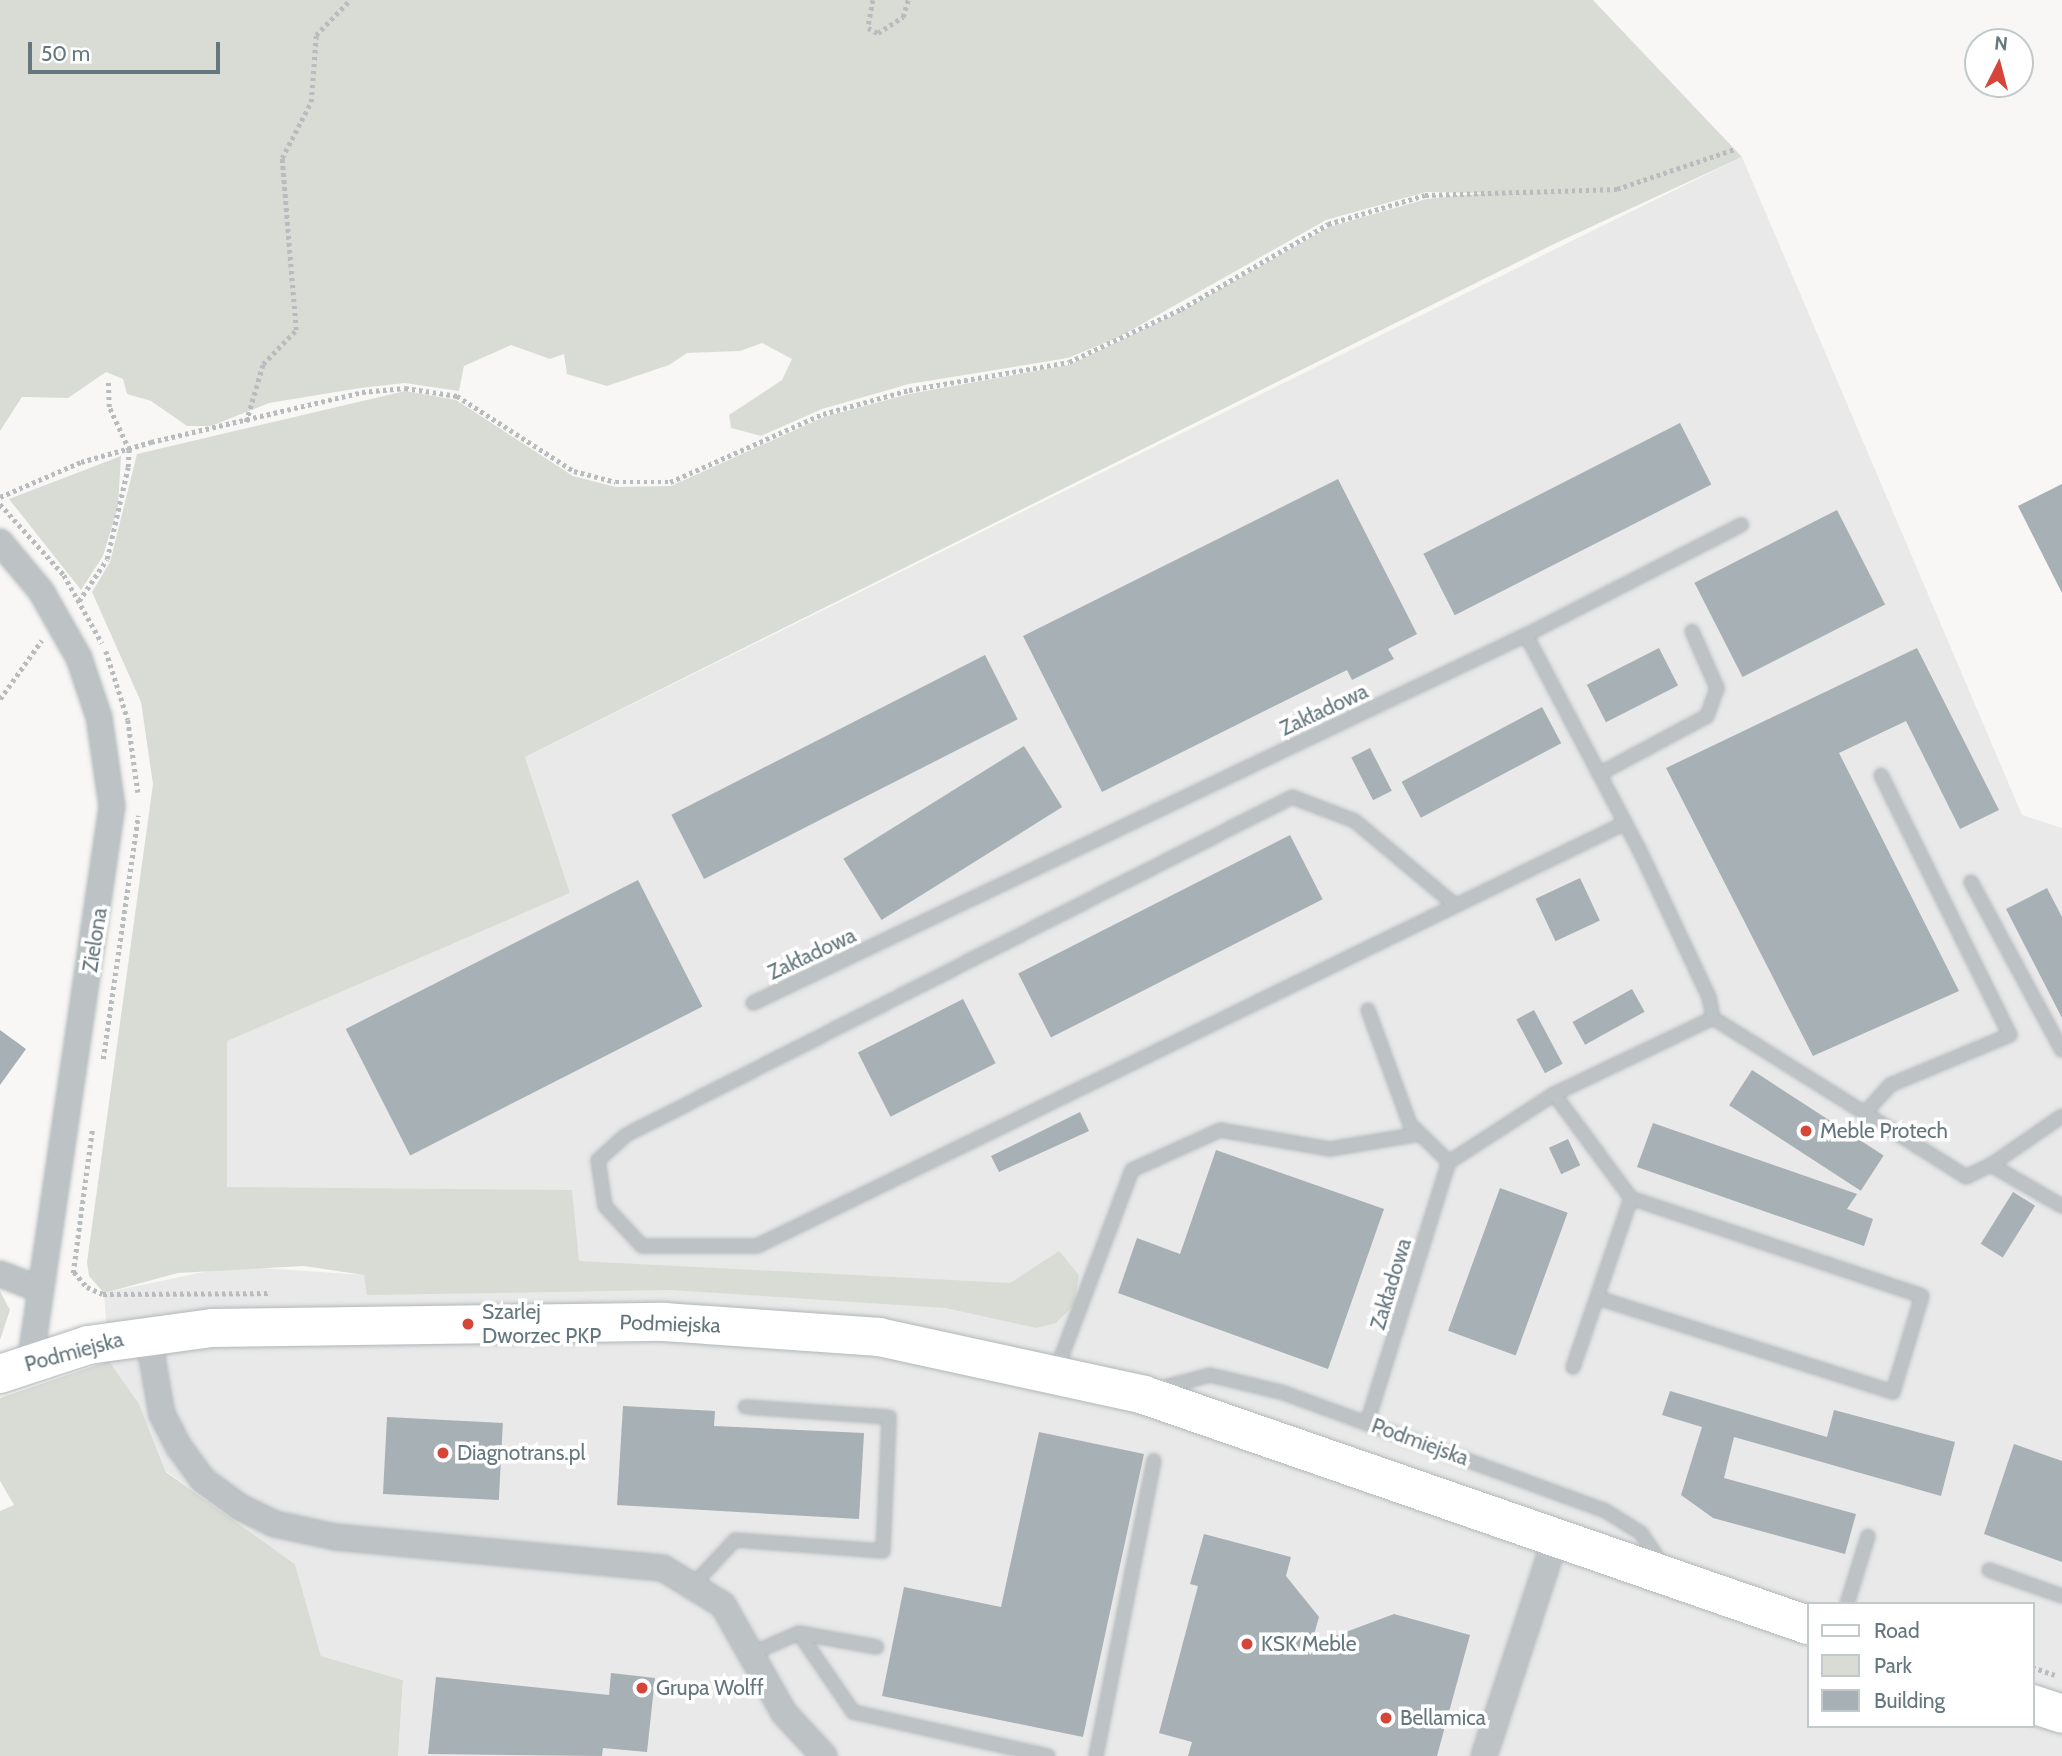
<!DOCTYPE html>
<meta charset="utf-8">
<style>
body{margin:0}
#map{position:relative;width:2062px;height:1756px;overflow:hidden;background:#f8f7f5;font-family:Cabin,sans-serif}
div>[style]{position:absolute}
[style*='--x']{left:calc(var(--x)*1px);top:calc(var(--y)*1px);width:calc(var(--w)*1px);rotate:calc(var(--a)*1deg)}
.built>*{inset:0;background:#e9e9e9}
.green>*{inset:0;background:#d9dcd5}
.building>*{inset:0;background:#a7b0b4;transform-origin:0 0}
.path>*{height:4.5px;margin-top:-2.25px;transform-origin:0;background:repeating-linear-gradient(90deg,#b8bcbe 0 3.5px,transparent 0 7px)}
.roads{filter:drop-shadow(0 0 2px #b1b7ba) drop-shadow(0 0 2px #b1b7ba)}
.lane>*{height:12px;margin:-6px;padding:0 6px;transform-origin:6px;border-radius:6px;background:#bdc3c5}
.street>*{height:24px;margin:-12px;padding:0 12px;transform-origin:12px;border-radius:12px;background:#bdc3c5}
.primary>*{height:38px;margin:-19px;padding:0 19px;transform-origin:19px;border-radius:19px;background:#fff}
.dots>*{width:19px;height:19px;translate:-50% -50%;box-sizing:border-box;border:4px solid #fff;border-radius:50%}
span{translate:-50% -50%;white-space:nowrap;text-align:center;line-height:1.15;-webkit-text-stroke:7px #fff;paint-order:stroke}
.street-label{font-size:21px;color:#65777e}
.poi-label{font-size:21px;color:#65777e}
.left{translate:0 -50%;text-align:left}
.legend{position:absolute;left:1807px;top:1602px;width:228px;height:126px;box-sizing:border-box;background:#fff;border:2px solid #c1c9cb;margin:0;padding:9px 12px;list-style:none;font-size:21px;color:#65777e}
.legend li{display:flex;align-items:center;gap:14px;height:35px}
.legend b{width:35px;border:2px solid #c1c9cb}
.north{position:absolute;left:1964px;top:28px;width:70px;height:70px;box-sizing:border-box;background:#fff;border:2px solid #c1c9cb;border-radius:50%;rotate:6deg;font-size:19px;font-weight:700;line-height:28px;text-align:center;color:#65777e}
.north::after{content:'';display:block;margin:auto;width:24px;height:32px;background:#d54538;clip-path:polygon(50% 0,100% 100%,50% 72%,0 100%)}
.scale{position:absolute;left:28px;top:42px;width:192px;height:32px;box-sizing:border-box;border:4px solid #65777e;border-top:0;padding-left:9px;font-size:21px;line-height:24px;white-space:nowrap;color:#65777e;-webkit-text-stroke:5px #fff;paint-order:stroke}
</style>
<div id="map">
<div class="built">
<div style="clip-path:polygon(evenodd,1742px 157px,2022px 815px,2062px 828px,2062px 1756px,398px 1756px,403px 1680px,321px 1656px,295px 1564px,166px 1471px,139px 1404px,109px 1361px,104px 1293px,232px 1266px,365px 1275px,226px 1187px,227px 1040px,570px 893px,525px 757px,1742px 157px,1808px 1604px,2032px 1604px,2032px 1726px,1808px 1726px,1808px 1604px)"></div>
</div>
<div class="green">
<div style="clip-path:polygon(0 0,1593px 0,1742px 157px,1556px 243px,525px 757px,570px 893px,227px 1041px,227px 1187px,572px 1190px,579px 1261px,1010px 1283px,1059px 1251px,1079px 1275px,1074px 1305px,1056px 1323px,1036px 1328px,946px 1308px,671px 1290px,367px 1295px,364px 1275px,304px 1266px,178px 1273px,104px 1293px,89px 1276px,87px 1262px,153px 784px,141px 702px,92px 592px,110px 562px,137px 454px,405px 391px,456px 400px,573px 476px,616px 487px,671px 486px,824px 417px,909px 394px,1069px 365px,1182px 311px,1329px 227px,1426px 199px,1488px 193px,1426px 192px,1326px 220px,1119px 337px,1068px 358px,909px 384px,822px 409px,761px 436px,731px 428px,729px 415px,782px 380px,792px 359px,762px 343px,740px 351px,687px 353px,669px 365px,607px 386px,567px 374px,564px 354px,550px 359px,511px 345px,464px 366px,459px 391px,405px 383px,360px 388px,269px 403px,211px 426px,187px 426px,151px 401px,127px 394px,123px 379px,106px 372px,68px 398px,22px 397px,0 431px)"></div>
<div style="clip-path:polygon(121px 456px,118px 506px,103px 556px,81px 590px,9px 499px)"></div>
<div style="clip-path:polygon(0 1291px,10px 1310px,0 1340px)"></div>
<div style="clip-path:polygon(109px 1361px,139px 1404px,166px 1472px,295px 1564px,321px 1656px,403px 1680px,398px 1756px,0 1756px,0 1511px,14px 1505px,0 1481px,0 1398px)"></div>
</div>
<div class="building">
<div style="left:1680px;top:423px;width:69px;height:288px;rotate:63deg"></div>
<div style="clip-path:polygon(1338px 479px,1417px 634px,1388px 649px,1394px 659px,1352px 680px,1347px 670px,1102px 792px,1023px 636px)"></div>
<div style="clip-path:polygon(2062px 484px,2062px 593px,2018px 506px)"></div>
<div style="left:1837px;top:510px;width:106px;height:160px;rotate:63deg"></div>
<div style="left:1659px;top:648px;width:42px;height:81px;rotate:63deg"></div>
<div style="clip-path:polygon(1917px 648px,1999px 810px,1960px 829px,1906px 721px,1839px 753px,1959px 991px,1813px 1056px,1666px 768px)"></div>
<div style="left:985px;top:655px;width:72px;height:352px;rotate:63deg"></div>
<div style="left:1542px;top:707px;width:41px;height:159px;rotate:62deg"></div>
<div style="left:1024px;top:746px;width:72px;height:213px;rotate:58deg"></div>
<div style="left:1370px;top:748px;width:48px;height:21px;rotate:63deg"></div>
<div style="left:1290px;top:835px;width:72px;height:305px;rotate:63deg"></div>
<div style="left:1580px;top:878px;width:47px;height:49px;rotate:65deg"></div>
<div style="left:638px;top:880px;width:142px;height:328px;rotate:63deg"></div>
<div style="clip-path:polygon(2047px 888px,2062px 917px,2062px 1018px,2006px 909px)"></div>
<div style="left:1632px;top:989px;width:26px;height:68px;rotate:61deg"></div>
<div style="left:963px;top:999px;width:72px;height:118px;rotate:63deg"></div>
<div style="left:1534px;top:1010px;width:61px;height:20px;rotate:62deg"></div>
<div style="clip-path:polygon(0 1030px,26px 1049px,0 1085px)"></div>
<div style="left:1752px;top:1070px;width:157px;height:42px;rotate:33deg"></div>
<div style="clip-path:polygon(1080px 1112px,1089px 1131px,999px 1172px,991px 1156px)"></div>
<div style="clip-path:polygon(1653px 1123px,1857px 1194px,1847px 1209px,1873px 1219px,1864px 1246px,1637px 1167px)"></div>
<div style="left:1568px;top:1139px;width:29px;height:21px;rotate:65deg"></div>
<div style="clip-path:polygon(1216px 1150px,1384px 1209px,1328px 1369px,1118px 1293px,1137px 1238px,1180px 1254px)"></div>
<div style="left:1500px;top:1188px;width:72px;height:152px;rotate:20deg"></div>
<div style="left:2013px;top:1192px;width:26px;height:61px;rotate:32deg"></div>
<div style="clip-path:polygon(1670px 1391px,1827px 1437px,1834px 1410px,1955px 1442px,1941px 1496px,1734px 1437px,1724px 1478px,1856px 1514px,1845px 1554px,1713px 1518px,1681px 1495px,1702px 1427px,1662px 1415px)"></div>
<div style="clip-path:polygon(623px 1406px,715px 1411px,714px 1426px,864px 1433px,859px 1519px,617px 1505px)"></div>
<div style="left:387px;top:1417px;width:116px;height:77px;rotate:3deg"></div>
<div style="clip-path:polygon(1039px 1432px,1144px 1454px,1083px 1737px,882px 1696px,904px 1587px,1001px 1607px)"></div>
<div style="clip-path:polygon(2014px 1444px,2062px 1461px,2062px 1562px,1984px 1534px)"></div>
<div style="clip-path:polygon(1204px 1534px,1291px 1557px,1286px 1576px,1319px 1617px,1311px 1645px,1394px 1614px,1470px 1635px,1437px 1756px,1188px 1756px,1192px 1742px,1159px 1733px,1198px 1586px,1190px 1584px)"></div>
<div style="clip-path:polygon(611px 1673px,655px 1678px,647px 1752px,603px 1748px,602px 1756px,428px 1754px,436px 1677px,609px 1695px)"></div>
</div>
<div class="path">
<div style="--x:873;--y:0;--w:28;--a:100"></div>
<div style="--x:868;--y:28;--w:11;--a:27"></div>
<div style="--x:878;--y:33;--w:30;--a:-33"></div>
<div style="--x:903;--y:17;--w:18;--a:-74"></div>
<div style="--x:246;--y:422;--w:60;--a:-73.7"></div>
<div style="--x:263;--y:364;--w:47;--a:-45.9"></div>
<div style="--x:296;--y:330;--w:173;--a:-94.7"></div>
<div style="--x:282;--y:158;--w:63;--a:-62.6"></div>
<div style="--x:311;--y:102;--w:67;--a:-85.7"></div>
<div style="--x:316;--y:35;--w:49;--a:-45.8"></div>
<div style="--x:0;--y:497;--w:88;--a:-23.4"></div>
<div style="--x:81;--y:462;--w:73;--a:-15.9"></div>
<div style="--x:151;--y:442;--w:217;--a:-13.3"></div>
<div style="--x:362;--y:392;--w:43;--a:-5.3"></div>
<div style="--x:405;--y:388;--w:53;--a:8.7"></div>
<div style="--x:457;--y:396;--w:139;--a:32.7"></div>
<div style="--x:574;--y:471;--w:43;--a:14.7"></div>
<div style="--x:616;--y:482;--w:54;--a:0"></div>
<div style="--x:670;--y:482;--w:167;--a:-24"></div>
<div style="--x:823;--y:414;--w:89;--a:-15.6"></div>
<div style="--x:909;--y:390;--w:162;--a:-9.9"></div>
<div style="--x:1069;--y:362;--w:124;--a:-25.3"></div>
<div style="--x:1181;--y:309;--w:170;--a:-30"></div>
<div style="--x:1328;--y:224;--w:101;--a:-16.6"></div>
<div style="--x:1425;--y:195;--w:192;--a:-1.8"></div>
<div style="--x:1617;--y:189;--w:125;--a:-18.7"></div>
<div style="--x:0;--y:504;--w:96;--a:48"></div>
<div style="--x:64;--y:575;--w:78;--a:60.8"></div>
<div style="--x:79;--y:601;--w:50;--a:-56.3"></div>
<div style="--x:107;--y:559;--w:94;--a:-77.1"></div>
<div style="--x:128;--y:467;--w:17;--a:-87"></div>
<div style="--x:129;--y:450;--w:47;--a:-114.9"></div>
<div style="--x:109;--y:407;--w:27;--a:-92"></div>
<div style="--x:106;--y:651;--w:72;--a:72.3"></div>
<div style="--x:128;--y:720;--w:73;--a:82.1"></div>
<div style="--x:0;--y:699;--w:72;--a:-54.6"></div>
<div style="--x:103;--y:1059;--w:246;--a:-81.8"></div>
<div style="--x:74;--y:1272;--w:20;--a:49"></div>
<div style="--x:87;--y:1287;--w:17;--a:24"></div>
<div style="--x:103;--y:1294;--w:168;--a:-0.3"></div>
<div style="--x:73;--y:1273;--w:144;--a:-82.4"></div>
<div style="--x:2032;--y:1667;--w:24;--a:19"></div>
</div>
<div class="roads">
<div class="lane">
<div style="--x:1526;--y:635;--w:242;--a:-27.1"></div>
<div style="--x:1599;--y:774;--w:123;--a:-28.2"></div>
<div style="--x:1707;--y:716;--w:30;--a:-70"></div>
<div style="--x:1717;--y:688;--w:62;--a:-113.7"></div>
<div style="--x:1971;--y:882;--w:191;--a:61.6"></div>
<div style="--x:1455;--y:905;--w:131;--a:-140"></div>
<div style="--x:1355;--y:821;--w:67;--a:-159.1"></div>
<div style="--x:1292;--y:797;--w:747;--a:153.09"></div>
<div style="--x:626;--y:1135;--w:38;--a:138"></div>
<div style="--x:598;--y:1160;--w:47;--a:81.3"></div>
<div style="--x:605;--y:1206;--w:54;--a:47.2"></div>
<div style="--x:642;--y:1246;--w:115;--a:0"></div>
<div style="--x:757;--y:1246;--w:966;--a:-25.98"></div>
<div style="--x:753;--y:1003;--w:856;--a:-25.46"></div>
<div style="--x:1526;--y:635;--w:242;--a:62.2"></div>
<div style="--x:1639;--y:849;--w:164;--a:64.7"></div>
<div style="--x:1709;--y:997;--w:21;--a:79"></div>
<div style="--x:1368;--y:1010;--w:121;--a:69.8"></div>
<div style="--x:1410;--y:1124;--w:54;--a:44.3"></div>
<div style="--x:1554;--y:1094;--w:129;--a:53.5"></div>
<div style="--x:1631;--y:1198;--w:179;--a:108.9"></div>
<div style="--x:1865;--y:1113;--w:38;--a:-48"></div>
<div style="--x:1890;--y:1085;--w:130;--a:-22.6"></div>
<div style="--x:2010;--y:1035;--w:290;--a:-116.4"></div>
<div style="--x:1991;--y:1165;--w:86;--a:-34.6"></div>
<div style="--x:1598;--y:1298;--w:310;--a:17.7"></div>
<div style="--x:1893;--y:1392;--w:100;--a:-73.2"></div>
<div style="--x:1922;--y:1296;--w:307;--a:-161.4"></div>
<div style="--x:1056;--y:1371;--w:215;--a:-69.3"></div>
<div style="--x:1132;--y:1170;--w:97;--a:-24.4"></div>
<div style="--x:1220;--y:1130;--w:112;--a:9.8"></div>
<div style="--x:1330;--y:1149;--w:91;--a:-9.5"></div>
<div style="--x:1157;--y:1389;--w:55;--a:-14.8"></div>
<div style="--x:1210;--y:1375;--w:73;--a:13.5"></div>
<div style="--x:1281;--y:1392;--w:344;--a:20.1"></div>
<div style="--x:1604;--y:1510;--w:44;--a:31.9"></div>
<div style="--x:1641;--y:1533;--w:36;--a:56"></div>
<div style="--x:1367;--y:1423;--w:274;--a:-72.6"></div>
<div style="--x:1449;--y:1162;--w:125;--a:-32.9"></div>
<div style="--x:1554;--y:1094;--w:176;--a:-25.5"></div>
<div style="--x:1713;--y:1018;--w:299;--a:32.1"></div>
<div style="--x:1966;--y:1177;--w:28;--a:-26"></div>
<div style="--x:1991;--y:1165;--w:82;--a:30"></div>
<div style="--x:1989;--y:1570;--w:77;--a:19.6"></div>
<div style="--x:692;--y:1586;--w:63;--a:-46.9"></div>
<div style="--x:735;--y:1540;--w:148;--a:4.3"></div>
<div style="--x:883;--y:1551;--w:134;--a:-87.4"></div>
<div style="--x:889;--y:1417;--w:144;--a:-176"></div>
<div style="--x:1847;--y:1604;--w:71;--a:-72.8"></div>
<div style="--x:799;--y:1633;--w:96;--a:55.6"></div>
<div style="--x:853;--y:1712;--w:200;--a:12.7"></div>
<div style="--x:755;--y:1652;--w:48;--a:-23.4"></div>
<div style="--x:799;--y:1633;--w:79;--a:10.2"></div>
<div style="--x:1096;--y:1756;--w:301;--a:-78.9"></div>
</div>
<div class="street">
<div style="--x:0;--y:542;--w:64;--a:50.1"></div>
<div style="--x:41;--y:591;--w:77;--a:60.4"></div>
<div style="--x:79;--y:658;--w:62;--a:71.3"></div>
<div style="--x:99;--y:717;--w:90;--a:81.7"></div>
<div style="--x:112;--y:806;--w:563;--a:98.37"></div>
<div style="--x:0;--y:1274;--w:42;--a:21"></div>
<div style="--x:148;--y:1335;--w:80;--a:80"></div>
<div style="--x:162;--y:1414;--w:37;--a:63"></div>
<div style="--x:179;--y:1447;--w:41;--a:54"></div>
<div style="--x:203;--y:1480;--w:46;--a:36.1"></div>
<div style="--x:240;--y:1507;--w:39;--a:26"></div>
<div style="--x:275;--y:1524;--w:61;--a:12.2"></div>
<div style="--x:335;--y:1537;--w:329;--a:5.4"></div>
<div style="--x:663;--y:1568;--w:70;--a:31.7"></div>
<div style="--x:723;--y:1605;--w:124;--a:60.5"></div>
<div style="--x:784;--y:1713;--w:59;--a:47.1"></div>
<div style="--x:1484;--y:1756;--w:231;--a:-71.8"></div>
</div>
<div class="primary">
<div style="--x:0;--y:1374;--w:93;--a:-18.2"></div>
<div style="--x:88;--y:1345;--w:125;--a:-7.8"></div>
<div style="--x:212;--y:1328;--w:452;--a:-0.8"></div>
<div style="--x:664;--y:1322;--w:216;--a:4"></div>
<div style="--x:879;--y:1337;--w:271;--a:12.3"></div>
<div style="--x:1144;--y:1395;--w:703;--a:19.11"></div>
<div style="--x:2032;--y:1704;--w:32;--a:18"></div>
</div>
</div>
<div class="dots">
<div style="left:1806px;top:1131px;background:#d54538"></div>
<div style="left:468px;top:1324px;background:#d54538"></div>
<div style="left:443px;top:1453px;background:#d54538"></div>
<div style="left:1247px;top:1644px;background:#d54538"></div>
<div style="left:642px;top:1688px;background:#d54538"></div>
<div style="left:1386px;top:1718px;background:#d54538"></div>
</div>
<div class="street-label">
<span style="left:1324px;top:710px;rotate:-25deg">Zakładowa</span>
<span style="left:95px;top:940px;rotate:-81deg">Zielona</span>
<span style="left:812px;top:954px;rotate:-25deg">Zakładowa</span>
<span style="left:1391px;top:1284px;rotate:-73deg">Zakładowa</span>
<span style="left:670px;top:1324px;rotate:2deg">Podmiejska</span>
<span style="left:74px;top:1352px;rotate:-15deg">Podmiejska</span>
<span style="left:1420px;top:1442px;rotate:20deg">Podmiejska</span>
</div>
<div class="poi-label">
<span class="left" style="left:1820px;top:1131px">Meble Protech</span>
<span class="left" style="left:482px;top:1324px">Szarlej<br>Dworzec PKP</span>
<span class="left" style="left:457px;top:1453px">Diagnotrans.pl</span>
<span class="left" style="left:1261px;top:1644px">KSK Meble</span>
<span class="left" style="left:656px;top:1688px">Grupa Wolff</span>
<span class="left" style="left:1400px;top:1718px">Bellamica</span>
</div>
<ul class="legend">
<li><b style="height:9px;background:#fff"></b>Road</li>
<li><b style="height:19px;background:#d9dcd5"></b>Park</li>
<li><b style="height:19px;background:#a7b0b4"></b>Building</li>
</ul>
<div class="north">N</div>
<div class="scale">50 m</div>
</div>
